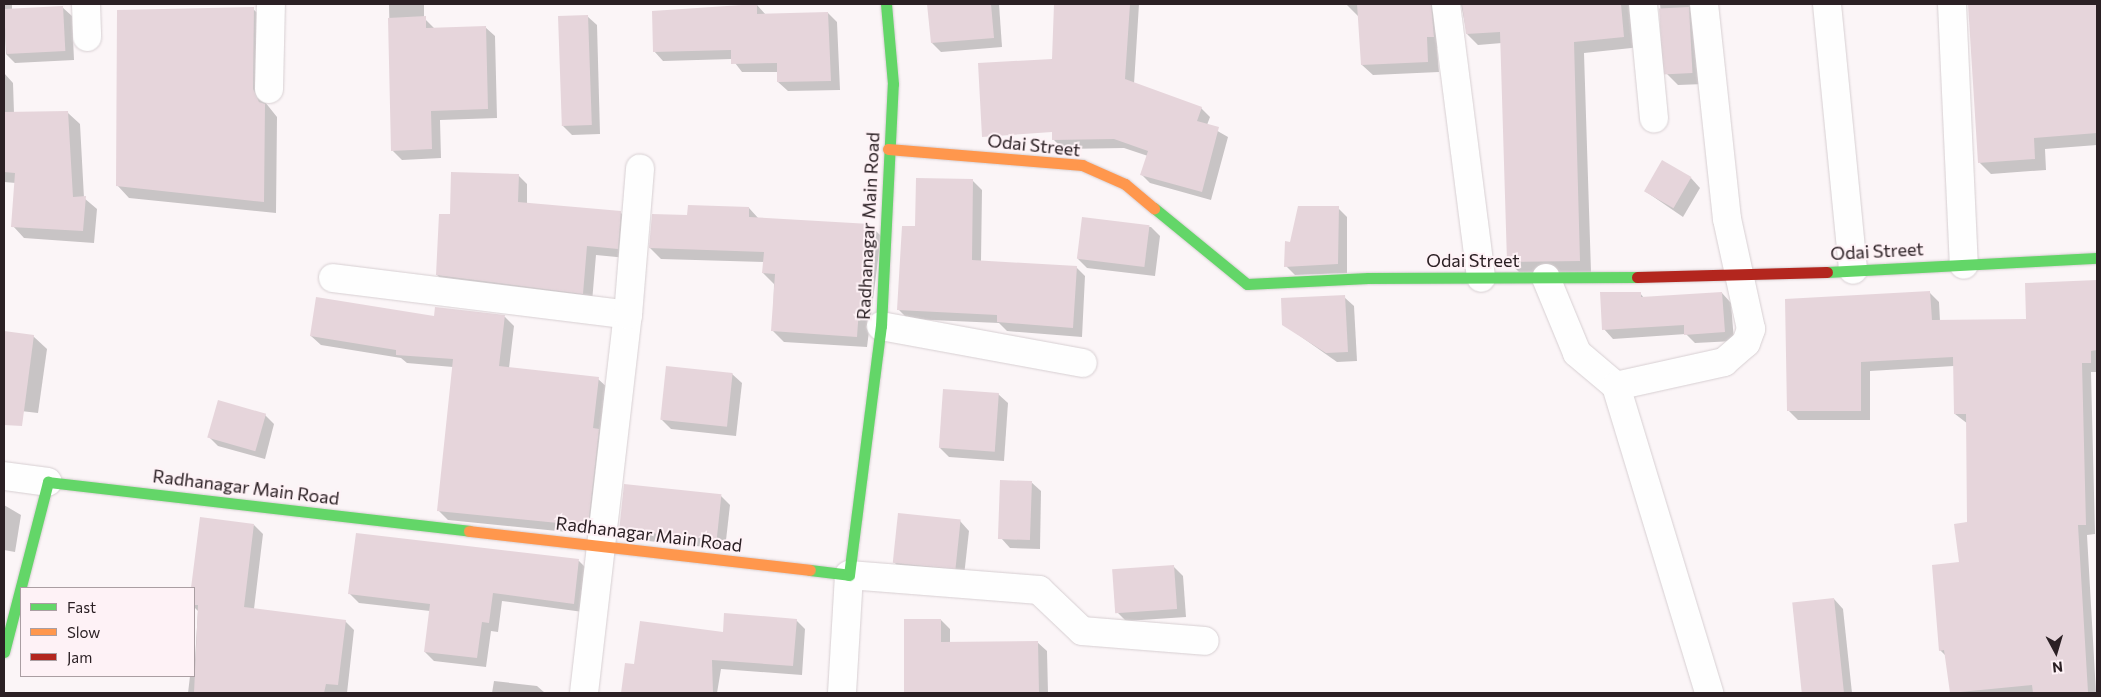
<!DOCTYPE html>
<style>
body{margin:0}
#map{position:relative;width:2101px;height:697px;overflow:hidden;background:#fbf5f7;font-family:Commissioner,sans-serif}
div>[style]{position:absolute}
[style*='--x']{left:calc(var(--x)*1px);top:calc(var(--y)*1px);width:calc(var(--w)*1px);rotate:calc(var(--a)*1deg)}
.shadow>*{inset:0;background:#0003}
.building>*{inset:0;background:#e6d5db;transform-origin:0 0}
.roads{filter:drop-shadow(0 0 1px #d7cfd2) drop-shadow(0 0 1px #d7cfd2)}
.street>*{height:28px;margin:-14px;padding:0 14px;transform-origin:14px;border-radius:14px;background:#fefefe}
.fast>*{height:11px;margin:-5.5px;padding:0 5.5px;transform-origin:5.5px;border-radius:5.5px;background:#63d668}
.slow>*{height:11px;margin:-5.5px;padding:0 5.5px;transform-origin:5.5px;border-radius:5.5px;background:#ff974d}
.jam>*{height:11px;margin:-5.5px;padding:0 5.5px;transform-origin:5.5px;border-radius:5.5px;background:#b3261e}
span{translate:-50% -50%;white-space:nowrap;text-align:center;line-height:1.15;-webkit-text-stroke:4px #fef2f6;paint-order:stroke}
.street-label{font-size:18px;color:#2b2024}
.frame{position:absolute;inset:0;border:5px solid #2b2024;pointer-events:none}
.legend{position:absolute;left:20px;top:587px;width:175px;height:90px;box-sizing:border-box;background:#fef2f6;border:1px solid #aa9ea2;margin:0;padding:6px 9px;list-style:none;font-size:15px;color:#2b2024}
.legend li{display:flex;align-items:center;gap:10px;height:25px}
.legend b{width:25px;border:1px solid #aa9ea2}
.north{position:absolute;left:2031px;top:627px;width:50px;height:50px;-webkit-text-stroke:4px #fef2f6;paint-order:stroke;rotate:174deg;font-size:14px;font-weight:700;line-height:20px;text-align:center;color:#2b2024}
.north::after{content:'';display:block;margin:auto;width:18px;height:22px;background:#2b2024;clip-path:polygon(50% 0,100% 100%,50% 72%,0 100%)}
</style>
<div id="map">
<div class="shadow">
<div style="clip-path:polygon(4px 4px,12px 4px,12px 10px,62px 7px,72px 16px,74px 60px,15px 63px,6px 54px)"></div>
<div style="clip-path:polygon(389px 4px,424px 4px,424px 18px,435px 29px,485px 27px,495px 36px,497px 118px,440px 120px,441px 158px,402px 160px,392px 150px)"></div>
<div style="clip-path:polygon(930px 4px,999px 4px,1002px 47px,941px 52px,932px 43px)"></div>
<div style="clip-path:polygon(1056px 4px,1139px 4px,1134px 84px,1201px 108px,1210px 117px,1207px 125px,1228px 137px,1211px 200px,1150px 183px,1141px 174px,1148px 156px,1124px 148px,1063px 149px,1054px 140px)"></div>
<div style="clip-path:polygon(1346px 4px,1449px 4px,1445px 47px,1437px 48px,1439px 72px,1373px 75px,1362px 65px,1359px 17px)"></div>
<div style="clip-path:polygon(1461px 4px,1643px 4px,1641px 47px,1584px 53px,1591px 272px,1519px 272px,1508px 261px,1502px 43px,1478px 45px,1467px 34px)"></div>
<div style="clip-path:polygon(1660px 4px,1696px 4px,1704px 84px,1678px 85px,1667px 74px)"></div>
<div style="clip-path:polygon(1969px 4px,2097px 4px,2097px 145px,2045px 149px,2046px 170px,1991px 174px,1979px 162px)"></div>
<div style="clip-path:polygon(757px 5px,766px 15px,828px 13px,837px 22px,840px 90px,788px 91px,778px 82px,778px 72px,742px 72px,732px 59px,663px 61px,654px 51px)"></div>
<div style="clip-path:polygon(253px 9px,266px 21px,265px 102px,277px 117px,276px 213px,129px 198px,117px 185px)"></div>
<div style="clip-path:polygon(587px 16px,597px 25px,600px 134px,572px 135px,563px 126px)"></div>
<div style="clip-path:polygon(4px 73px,13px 83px,14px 113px,68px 113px,80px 124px,84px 198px,97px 209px,94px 243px,24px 238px,13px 226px,16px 183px,4px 182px)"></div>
<div style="clip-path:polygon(518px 175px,527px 184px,527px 204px,620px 212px,630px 222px,627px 258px,596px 255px,592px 302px,447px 284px,437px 275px,451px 216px)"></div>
<div style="clip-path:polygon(1691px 178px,1700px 188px,1683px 217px,1645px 191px)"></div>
<div style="clip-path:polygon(972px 180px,982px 190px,981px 262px,1076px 267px,1085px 276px,1082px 337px,1007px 331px,999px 323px,908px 319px,899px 310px,917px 228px)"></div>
<div style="clip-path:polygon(749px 208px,759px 219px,870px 225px,881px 236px,867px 347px,784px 342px,773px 331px,774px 284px,763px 273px,764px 262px,661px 259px,650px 248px,688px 216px)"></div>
<div style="clip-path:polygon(1338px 208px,1347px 217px,1347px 273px,1295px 275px,1286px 266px,1291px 243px)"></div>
<div style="clip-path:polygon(1083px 218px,1151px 227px,1160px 236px,1155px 276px,1087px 268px,1078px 259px)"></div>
<div style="clip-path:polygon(2097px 281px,2097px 372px,2091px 372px,2095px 534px,2087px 535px,2096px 693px,1951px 693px,1946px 656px,1940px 650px,1969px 523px,1968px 424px,1955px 414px,1954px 366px,1870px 371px,1870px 420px,1798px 420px,1788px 410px,1929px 292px,1939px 302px,1940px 321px,2028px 320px,2026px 284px)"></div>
<div style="clip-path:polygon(1640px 293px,1644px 298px,1722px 293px,1731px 303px,1734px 341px,1695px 343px,1686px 334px,1613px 339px,1604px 329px)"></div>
<div style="clip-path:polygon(1344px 297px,1354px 306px,1357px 361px,1337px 362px,1283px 324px)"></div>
<div style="clip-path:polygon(436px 317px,505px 317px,514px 326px,509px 368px,598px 379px,608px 388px,597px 535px,448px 520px,439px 511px,453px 367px,407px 363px,401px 358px,321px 345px,311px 336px)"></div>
<div style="clip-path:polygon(4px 333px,33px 336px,47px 349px,38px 413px,4px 409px)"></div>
<div style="clip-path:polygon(732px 374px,742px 383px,736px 436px,671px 429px,661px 419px)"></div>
<div style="clip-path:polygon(998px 394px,1008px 403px,1004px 461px,949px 457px,940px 448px)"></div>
<div style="clip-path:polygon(265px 415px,274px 424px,265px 459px,218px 446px,209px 437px)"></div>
<div style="clip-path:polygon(1031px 482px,1041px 491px,1040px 549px,1010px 548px,1001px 538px)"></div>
<div style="clip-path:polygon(721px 496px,730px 505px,725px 549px,629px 539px,620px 529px)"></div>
<div style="clip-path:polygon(4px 505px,21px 515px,15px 552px,4px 550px)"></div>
<div style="clip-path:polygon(960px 521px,969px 531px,964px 576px,903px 572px,894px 562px)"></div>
<div style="clip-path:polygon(254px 525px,263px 534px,254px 609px,345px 621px,354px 630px,347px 693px,188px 693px,190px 676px,194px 676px,198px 611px,194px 607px,194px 588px)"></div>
<div style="clip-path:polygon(357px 535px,579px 561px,588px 570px,583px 612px,502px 601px,498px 632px,491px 631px,486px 667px,434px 661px,425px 652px,430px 611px,359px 603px,350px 594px)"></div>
<div style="clip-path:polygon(1174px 567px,1183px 576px,1186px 617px,1126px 621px,1117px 612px)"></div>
<div style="clip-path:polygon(1834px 599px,1843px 609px,1852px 693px,1803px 693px,1793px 604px)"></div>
<div style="clip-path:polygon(796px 620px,805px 629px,802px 675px,721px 669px,717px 693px,622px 693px,626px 664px,635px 666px,724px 634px)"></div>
<div style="clip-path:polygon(941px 620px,950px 629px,950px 643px,1037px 642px,1047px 651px,1048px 693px,906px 693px)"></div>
<div style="clip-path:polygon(494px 681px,537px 686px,545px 693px,492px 693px)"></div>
</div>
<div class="building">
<div style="clip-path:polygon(757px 4px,757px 14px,828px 12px,831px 81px,777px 82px,777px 63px,731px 64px,731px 50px,653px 52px,652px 11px)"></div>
<div style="clip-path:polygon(927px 4px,991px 4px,994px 38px,931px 43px)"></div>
<div style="clip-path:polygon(1054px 4px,1130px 4px,1125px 79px,1202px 107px,1197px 121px,1219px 127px,1202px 192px,1140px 175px,1148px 151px,1114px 139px,1052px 140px,1052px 132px,982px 137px,978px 63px,1052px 59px)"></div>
<div style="clip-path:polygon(1357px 4px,1431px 4px,1434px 37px,1427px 37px,1428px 62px,1361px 65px)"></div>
<div style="clip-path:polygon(1462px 4px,1621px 4px,1624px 37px,1574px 42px,1580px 261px,1507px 262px,1500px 32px,1466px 34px)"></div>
<div style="clip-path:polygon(1968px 4px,2097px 4px,2097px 133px,2034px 138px,2035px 159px,1978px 163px)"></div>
<div style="left:63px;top:6px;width:45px;height:59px;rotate:87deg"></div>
<div style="clip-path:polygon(254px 7px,253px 89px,259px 102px,265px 104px,264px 202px,116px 186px,117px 10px)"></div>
<div style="left:1689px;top:7px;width:66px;height:30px;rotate:87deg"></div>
<div style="left:588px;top:15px;width:110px;height:30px;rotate:88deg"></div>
<div style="clip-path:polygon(426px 16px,426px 28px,486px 26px,488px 109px,431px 111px,432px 149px,391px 151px,388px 18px)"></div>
<div style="clip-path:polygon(68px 111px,73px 197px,86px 196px,83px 231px,11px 227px,15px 173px,4px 172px,4px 112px)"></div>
<div style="left:1662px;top:160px;width:34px;height:36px;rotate:30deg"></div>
<div style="clip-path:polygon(451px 172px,519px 174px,518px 202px,621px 211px,618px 249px,587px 246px,583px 294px,436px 275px,439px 214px,450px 214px)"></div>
<div style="clip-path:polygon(916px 178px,973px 179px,972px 260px,1077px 266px,1073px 328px,997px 322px,997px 315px,897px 310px,902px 226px,915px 226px)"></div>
<div style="clip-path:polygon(688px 205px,749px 207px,749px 217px,870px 224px,866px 309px,859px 309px,857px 337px,771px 331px,775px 274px,762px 273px,764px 252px,649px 248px,652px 214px,687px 215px)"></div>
<div style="clip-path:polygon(1298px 206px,1339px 206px,1338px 264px,1284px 267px,1285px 241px,1290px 242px)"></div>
<div style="left:1082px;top:217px;width:68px;height:42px;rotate:7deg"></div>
<div style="clip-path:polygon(2097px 280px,2097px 350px,2091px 351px,2091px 363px,2082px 363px,2086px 525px,2078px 525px,2088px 692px,2033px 693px,2032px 685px,1950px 693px,1944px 650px,1939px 651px,1932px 565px,1959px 562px,1954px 524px,1967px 522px,1966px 414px,1954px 414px,1953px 357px,1861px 362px,1861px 411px,1787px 411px,1785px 299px,1930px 291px,1932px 320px,2026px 319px,2025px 283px)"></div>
<div style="clip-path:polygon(1600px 292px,1641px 292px,1641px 297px,1722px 292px,1725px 332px,1684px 335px,1684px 325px,1602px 330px)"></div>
<div style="clip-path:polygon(1345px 295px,1348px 352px,1326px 353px,1282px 325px,1281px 298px)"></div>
<div style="clip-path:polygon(316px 297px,434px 316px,435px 307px,505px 315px,499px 366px,599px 377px,593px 428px,599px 429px,588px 526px,437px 511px,453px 359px,396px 355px,396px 350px,310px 336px)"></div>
<div style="clip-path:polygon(4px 331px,34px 335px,22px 426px,4px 425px)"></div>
<div style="left:666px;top:366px;width:67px;height:54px;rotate:6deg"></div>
<div style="left:943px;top:389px;width:56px;height:59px;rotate:4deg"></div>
<div style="left:218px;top:400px;width:50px;height:39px;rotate:16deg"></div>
<div style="left:1000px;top:480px;width:32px;height:59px;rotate:2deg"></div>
<div style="left:624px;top:484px;width:98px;height:46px;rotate:6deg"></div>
<div style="left:898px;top:513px;width:63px;height:50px;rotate:6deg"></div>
<div style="clip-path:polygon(200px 517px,254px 524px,244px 607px,346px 620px,338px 685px,326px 684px,324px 693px,194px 693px,198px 605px,194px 605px,191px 588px)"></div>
<div style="clip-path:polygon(356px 533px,579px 559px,574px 604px,493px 593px,489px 623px,482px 622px,477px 658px,424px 652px,430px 604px,348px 594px)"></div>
<div style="left:1174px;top:565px;width:44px;height:62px;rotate:86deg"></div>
<div style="left:1834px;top:598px;width:96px;height:42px;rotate:84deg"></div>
<div style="clip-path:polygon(724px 613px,797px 619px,793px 666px,712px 660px,713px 693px,621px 693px,625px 663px,634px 664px,640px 621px,723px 632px)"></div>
<div style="clip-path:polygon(904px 619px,941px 619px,941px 642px,1038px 641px,1039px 693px,904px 693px)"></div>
</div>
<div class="roads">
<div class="street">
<div style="--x:86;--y:4;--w:33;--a:88"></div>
<div style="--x:1446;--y:4;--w:276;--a:82.7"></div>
<div style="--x:1643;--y:4;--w:115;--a:84.5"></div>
<div style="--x:1827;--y:4;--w:267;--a:84.4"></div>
<div style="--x:1952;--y:4;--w:261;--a:87.4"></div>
<div style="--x:269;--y:89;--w:85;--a:-88.7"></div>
<div style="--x:333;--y:278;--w:297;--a:7.1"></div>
<div style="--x:1546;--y:278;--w:81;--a:67.5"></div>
<div style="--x:1577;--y:353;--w:51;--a:40.2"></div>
<div style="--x:1616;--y:386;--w:321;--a:73.1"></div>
<div style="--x:881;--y:326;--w:205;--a:10.4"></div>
<div style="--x:1616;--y:386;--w:111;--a:-12.5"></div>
<div style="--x:1724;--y:362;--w:29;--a:-41"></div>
<div style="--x:1746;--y:343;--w:15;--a:-70"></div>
<div style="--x:1751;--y:329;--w:113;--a:-102.3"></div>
<div style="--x:1727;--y:219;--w:216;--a:-96.1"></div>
<div style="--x:4;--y:476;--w:44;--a:7.8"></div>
<div style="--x:584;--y:693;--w:381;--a:-83.4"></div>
<div style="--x:628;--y:315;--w:147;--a:-85.3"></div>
<div style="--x:842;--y:693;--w:118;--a:-86.6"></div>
<div style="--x:849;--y:575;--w:191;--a:4.5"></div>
<div style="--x:1039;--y:590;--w:59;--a:43.6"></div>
<div style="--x:1082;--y:631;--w:123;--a:4.6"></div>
</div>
<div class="fast">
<div style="--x:1154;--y:208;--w:120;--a:39.3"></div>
<div style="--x:1247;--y:284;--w:121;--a:-2.8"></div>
<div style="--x:1368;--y:278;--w:269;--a:-0.2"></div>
<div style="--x:1827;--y:272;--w:270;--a:-3"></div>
<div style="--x:810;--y:570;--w:39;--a:7"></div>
<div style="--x:849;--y:575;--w:251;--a:-82.7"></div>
<div style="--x:881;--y:326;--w:242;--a:-87.2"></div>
<div style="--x:893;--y:84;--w:80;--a:-95"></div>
<div style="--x:4;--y:652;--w:176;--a:-75.5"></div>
<div style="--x:48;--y:482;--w:424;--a:6.6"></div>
</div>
<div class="slow">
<div style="--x:888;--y:149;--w:195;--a:4.7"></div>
<div style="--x:1082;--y:165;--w:47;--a:23.8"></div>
<div style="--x:1125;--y:184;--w:38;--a:40"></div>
<div style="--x:469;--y:531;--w:343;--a:6.5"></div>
</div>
<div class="jam">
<div style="--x:1637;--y:277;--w:190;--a:-1.5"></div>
</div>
</div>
<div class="street-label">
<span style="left:1034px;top:145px;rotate:6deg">Odai Street</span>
<span style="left:868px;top:226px;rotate:-87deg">Radhanagar Main Road</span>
<span style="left:1877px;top:251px;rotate:-3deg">Odai Street</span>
<span style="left:1473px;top:260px">Odai Street</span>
<span style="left:246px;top:487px;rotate:7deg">Radhanagar Main Road</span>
<span style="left:649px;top:534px;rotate:7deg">Radhanagar Main Road</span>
</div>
<div class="frame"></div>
<ul class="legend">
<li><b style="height:6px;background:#63d668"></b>Fast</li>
<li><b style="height:6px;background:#ff974d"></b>Slow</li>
<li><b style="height:6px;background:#b3261e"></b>Jam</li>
</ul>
<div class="north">N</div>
</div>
